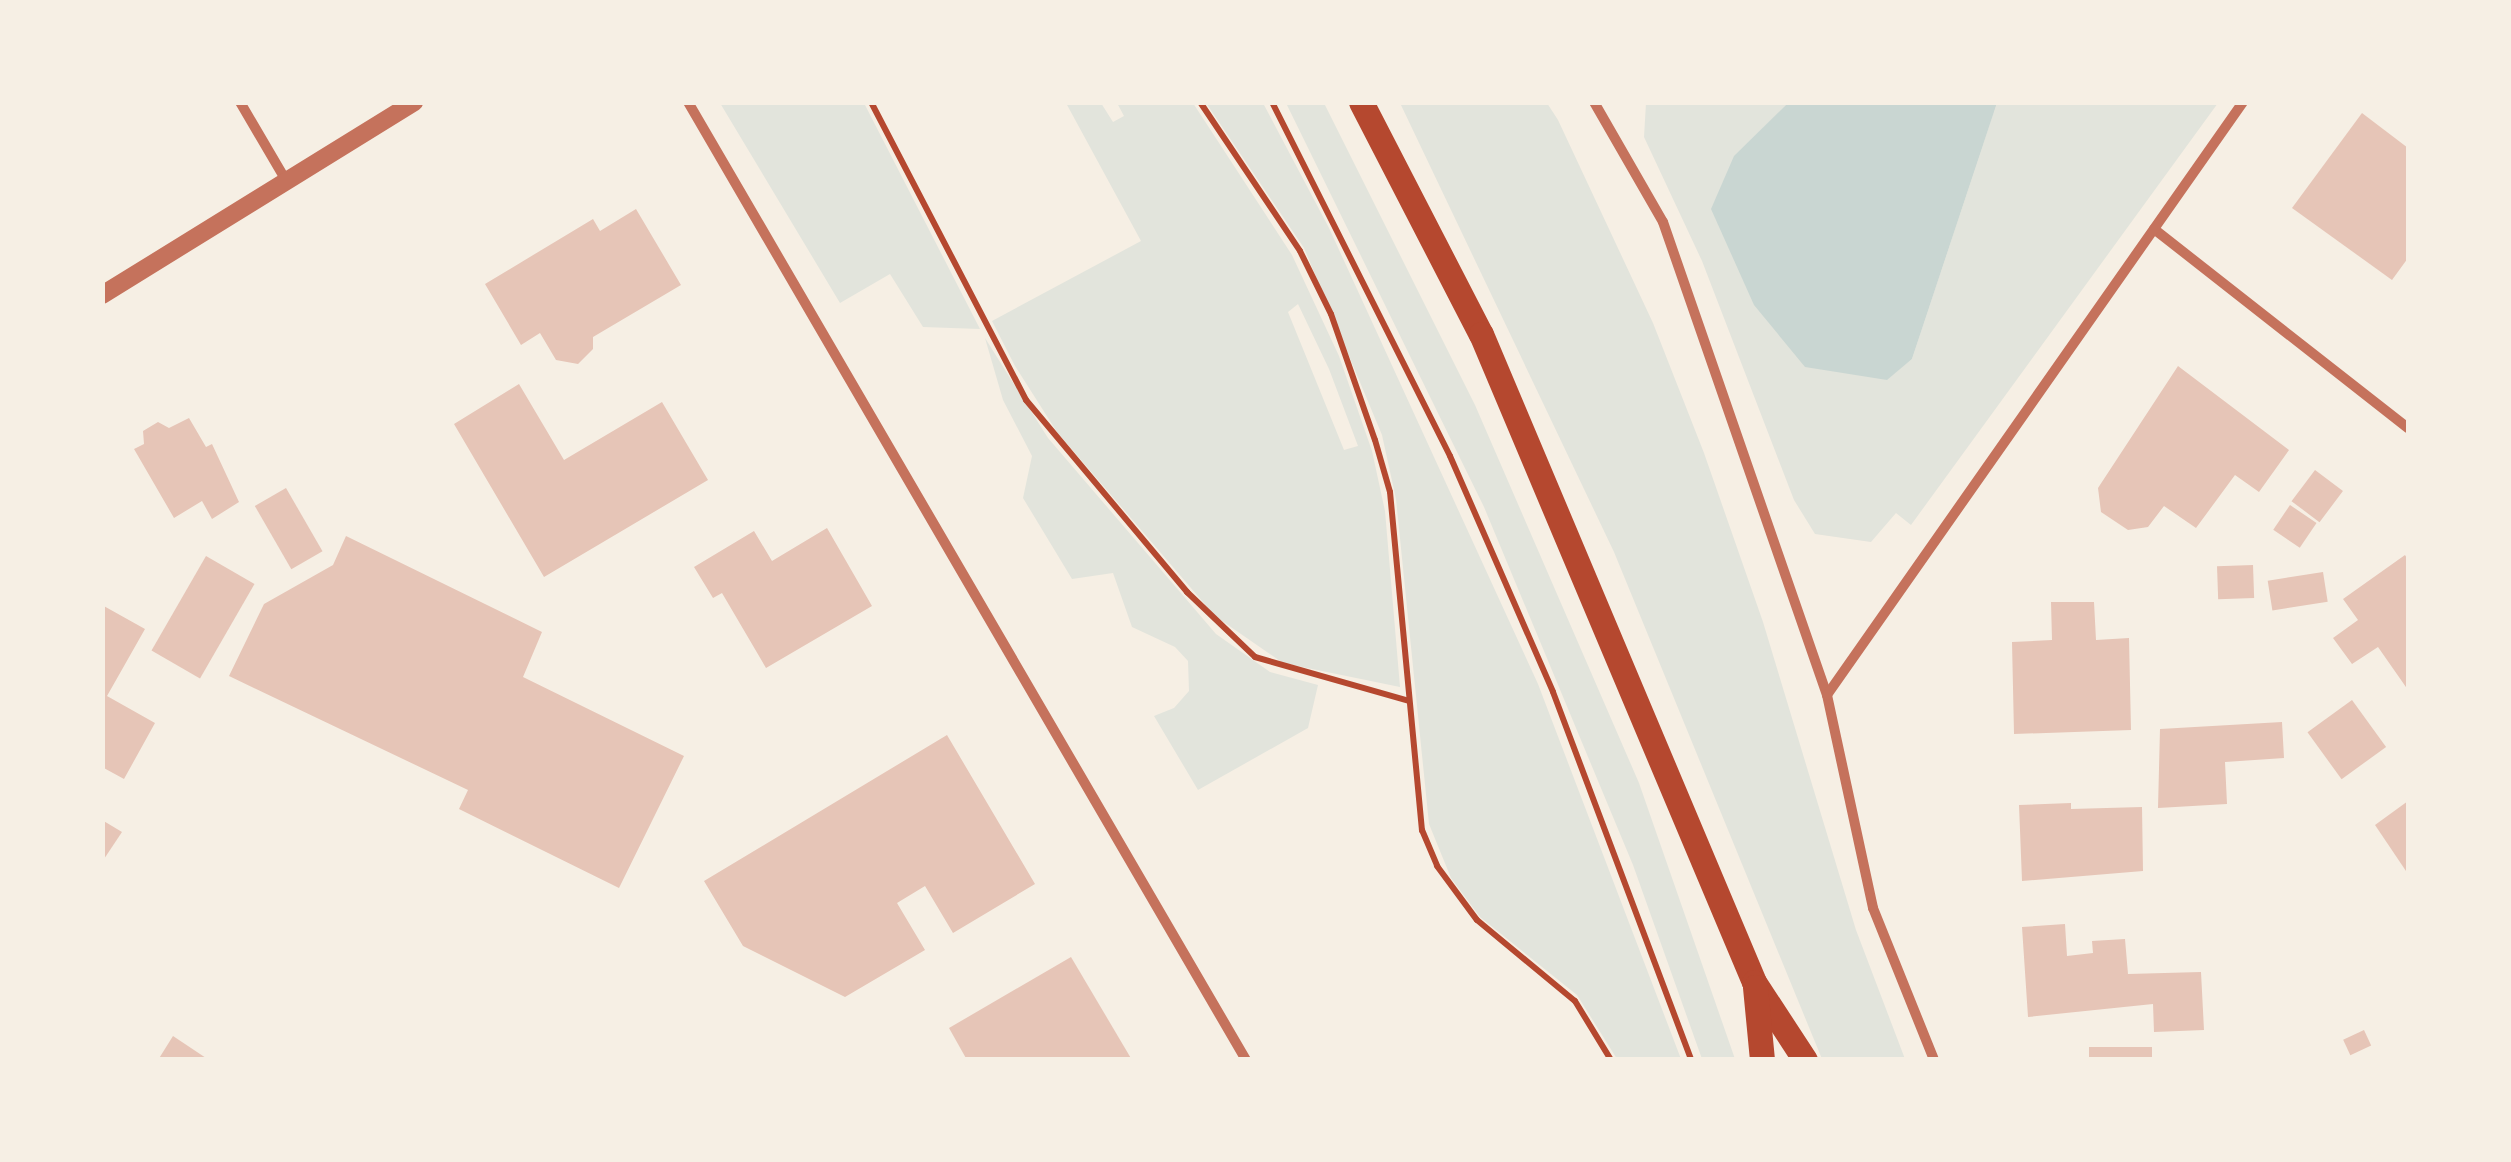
<!DOCTYPE html>
<style>
body{margin:0}
#map{position:relative;width:2511px;height:1162px;overflow:hidden;background:#f6efe4;font-family:Cabin,sans-serif}
div>[style]{position:absolute}
[style*='--x']{left:calc(var(--x)*1px);top:calc(var(--y)*1px);width:calc(var(--w)*1px);rotate:calc(var(--a)*1deg)}
.green>*{inset:0;background:#e2e4dc}
.water>*{inset:0;background:#c9d6d2}
.building>*{inset:0;background:#e6c5b7;transform-origin:0 0}
.path>*{height:6px;margin:-3px;padding:0 3px;transform-origin:3px;border-radius:3px;background:#b5482f}
.minor>*{height:10px;margin:-5px;padding:0 5px;transform-origin:5px;border-radius:5px;background:#c5725c}
.tertiary>*{height:18px;margin:-9px;padding:0 9px;transform-origin:9px;border-radius:9px;background:#c5725c}
.primary>*{height:25px;margin:-12.5px;padding:0 12.5px;transform-origin:12.5px;border-radius:12.5px;background:#b5482f}
span{translate:-50% -50%;white-space:nowrap;text-align:center;line-height:1.15;-webkit-text-stroke:10px #f6efe4;paint-order:stroke}
.frame{position:absolute;inset:0;border:105px solid #f6efe4;pointer-events:none}
</style>
<div id="map">
<div class="green">
<div style="clip-path:polygon(720px 103px,864px 103px,980px 329px,923px 327px,890px 274px,840px 303px)"></div>
<div style="clip-path:polygon(evenodd,1066px 103px,1101px 103px,1113px 122px,1124px 116px,1117px 103px,1193px 103px,1292px 255px,1339px 356px,1372px 451px,1385px 511px,1400px 687px,1283px 663px,1215px 616px,1057px 432px,1015px 366px,992px 321px,1141px 241px,1066px 103px,1298px 304px,1329px 369px,1358px 446px,1344px 450px,1288px 312px,1298px 304px)"></div>
<div style="clip-path:polygon(1206px 103px,1263px 103px,1329px 228px,1538px 684px,1681px 1059px,1617px 1059px,1577px 995px,1480px 917px,1451px 878px,1429px 824px,1396px 499px,1382px 435px,1304px 248px)"></div>
<div style="clip-path:polygon(1286px 103px,1324px 103px,1475px 405px,1639px 783px,1735px 1059px,1702px 1059px,1633px 865px,1484px 507px)"></div>
<div style="clip-path:polygon(1400px 103px,1547px 103px,1558px 120px,1653px 323px,1704px 453px,1763px 622px,1856px 930px,1905px 1059px,1822px 1059px,1614px 552px)"></div>
<div style="clip-path:polygon(1646px 103px,1788px 103px,1735px 156px,1886px 380px,1912px 359px,1997px 103px,2218px 103px,1911px 525px,1896px 513px,1871px 542px,1815px 534px,1794px 500px,1702px 261px,1644px 137px)"></div>
<div style="clip-path:polygon(985px 338px,1048px 438px,1216px 634px,1270px 672px,1318px 685px,1308px 728px,1198px 790px,1154px 716px,1174px 708px,1189px 691px,1188px 661px,1175px 647px,1132px 627px,1113px 573px,1072px 579px,1023px 498px,1032px 456px,1003px 400px)"></div>
</div>
<div class="water">
<div style="clip-path:polygon(1788px 103px,1997px 103px,1912px 359px,1887px 380px,1805px 367px,1754px 305px,1711px 209px,1734px 156px)"></div>
</div>
<div class="building">
<div style="clip-path:polygon(2362px 113px,2408px 148px,2408px 258px,2392px 280px,2292px 208px)"></div>
<div style="clip-path:polygon(636px 209px,681px 285px,593px 337px,593px 349px,578px 364px,556px 360px,540px 333px,521px 345px,485px 284px,593px 219px,600px 231px)"></div>
<div style="clip-path:polygon(2178px 366px,2289px 450px,2259px 492px,2235px 475px,2196px 528px,2164px 506px,2148px 527px,2128px 530px,2101px 512px,2098px 488px)"></div>
<div style="clip-path:polygon(519px 384px,564px 460px,662px 402px,708px 480px,544px 577px,454px 424px)"></div>
<div style="clip-path:polygon(189px 418px,206px 447px,212px 444px,239px 502px,212px 519px,202px 501px,174px 518px,134px 449px,144px 444px,143px 431px,158px 422px,169px 428px)"></div>
<div style="left:2315px;top:470px;width:35px;height:39px;rotate:37deg"></div>
<div style="left:286px;top:488px;width:73px;height:36px;rotate:60deg"></div>
<div style="left:2290px;top:505px;width:32px;height:30px;rotate:34deg"></div>
<div style="clip-path:polygon(827px 528px,872px 606px,766px 668px,722px 593px,713px 598px,694px 567px,754px 531px,772px 561px)"></div>
<div style="clip-path:polygon(346px 536px,542px 632px,523px 677px,684px 756px,619px 888px,459px 809px,468px 790px,229px 676px,264px 604px,333px 565px)"></div>
<div style="clip-path:polygon(2405px 555px,2408px 560px,2408px 690px,2378px 647px,2352px 664px,2333px 638px,2358px 620px,2343px 599px)"></div>
<div style="left:206px;top:556px;width:56px;height:109px;rotate:30deg"></div>
<div style="left:2253px;top:565px;width:33px;height:36px;rotate:88deg"></div>
<div style="left:2323px;top:572px;width:30px;height:56px;rotate:81deg"></div>
<div style="clip-path:polygon(2051px 602px,2094px 602px,2096px 640px,2129px 638px,2131px 730px,2014px 734px,2012px 642px,2052px 640px)"></div>
<div style="clip-path:polygon(102px 605px,145px 629px,107px 696px,155px 723px,124px 779px,102px 767px)"></div>
<div style="left:2352px;top:700px;width:58px;height:55px;rotate:54deg"></div>
<div style="clip-path:polygon(2282px 722px,2284px 758px,2225px 762px,2227px 804px,2158px 808px,2160px 729px)"></div>
<div style="clip-path:polygon(947px 735px,1035px 884px,953px 933px,925px 886px,897px 903px,925px 950px,845px 997px,743px 946px,704px 881px)"></div>
<div style="clip-path:polygon(2408px 801px,2408px 874px,2375px 825px)"></div>
<div style="clip-path:polygon(2071px 803px,2071px 809px,2142px 807px,2143px 871px,2022px 881px,2019px 805px)"></div>
<div style="clip-path:polygon(102px 820px,122px 832px,102px 862px)"></div>
<div style="clip-path:polygon(2065px 924px,2067px 956px,2093px 953px,2092px 941px,2125px 939px,2128px 974px,2201px 972px,2204px 1030px,2154px 1032px,2153px 1004px,2028px 1017px,2022px 927px)"></div>
<div style="clip-path:polygon(1071px 957px,1132px 1060px,967px 1060px,949px 1028px)"></div>
<div style="left:2364px;top:1030px;width:17px;height:23px;rotate:65deg"></div>
<div style="clip-path:polygon(173px 1036px,209px 1060px,158px 1060px)"></div>
<div style="left:2152px;top:1047px;width:13px;height:63px;rotate:90deg"></div>
</div>
<div class="path">
<div style="--x:871;--y:102;--w:336;--a:62.5"></div>
<div style="--x:1026;--y:400;--w:251;--a:50"></div>
<div style="--x:1187;--y:592;--w:94;--a:43.7"></div>
<div style="--x:1255;--y:657;--w:160;--a:15.9"></div>
<div style="--x:1200;--y:102;--w:179;--a:56.1"></div>
<div style="--x:1300;--y:251;--w:70;--a:63.8"></div>
<div style="--x:1331;--y:314;--w:133;--a:70.8"></div>
<div style="--x:1375;--y:440;--w:54;--a:73.9"></div>
<div style="--x:1390;--y:492;--w:340;--a:84.6"></div>
<div style="--x:1422;--y:830;--w:39;--a:67"></div>
<div style="--x:1437;--y:866;--w:67;--a:53.5"></div>
<div style="--x:1477;--y:920;--w:127;--a:39.6"></div>
<div style="--x:1575;--y:1001;--w:69;--a:58.6"></div>
<div style="--x:1272;--y:102;--w:396;--a:63.3"></div>
<div style="--x:1450;--y:456;--w:257;--a:66.4"></div>
<div style="--x:1553;--y:692;--w:393;--a:69.4"></div>
</div>
<div class="minor">
<div style="--x:240;--y:102;--w:93;--a:59.6"></div>
<div style="--x:688;--y:102;--w:1109;--a:59.78"></div>
<div style="--x:1594;--y:102;--w:138;--a:60.1"></div>
<div style="--x:1663;--y:222;--w:501;--a:70.88"></div>
<div style="--x:1827;--y:695;--w:218;--a:77.8"></div>
<div style="--x:1873;--y:908;--w:164;--a:68.1"></div>
<div style="--x:2154;--y:229;--w:323;--a:38.1"></div>
<div style="--x:1827;--y:695;--w:724;--a:-54.95"></div>
</div>
<div class="tertiary">
<div style="--x:102;--y:295;--w:367;--a:-31.7"></div>
</div>
<div class="primary">
<div style="--x:1361;--y:102;--w:261;--a:62.7"></div>
<div style="--x:1481;--y:334;--w:703;--a:67.15"></div>
<div style="--x:1754;--y:982;--w:93;--a:56.8"></div>
<div style="--x:1755;--y:987;--w:73;--a:84.5"></div>
</div>
<div class="frame"></div>
</div>
